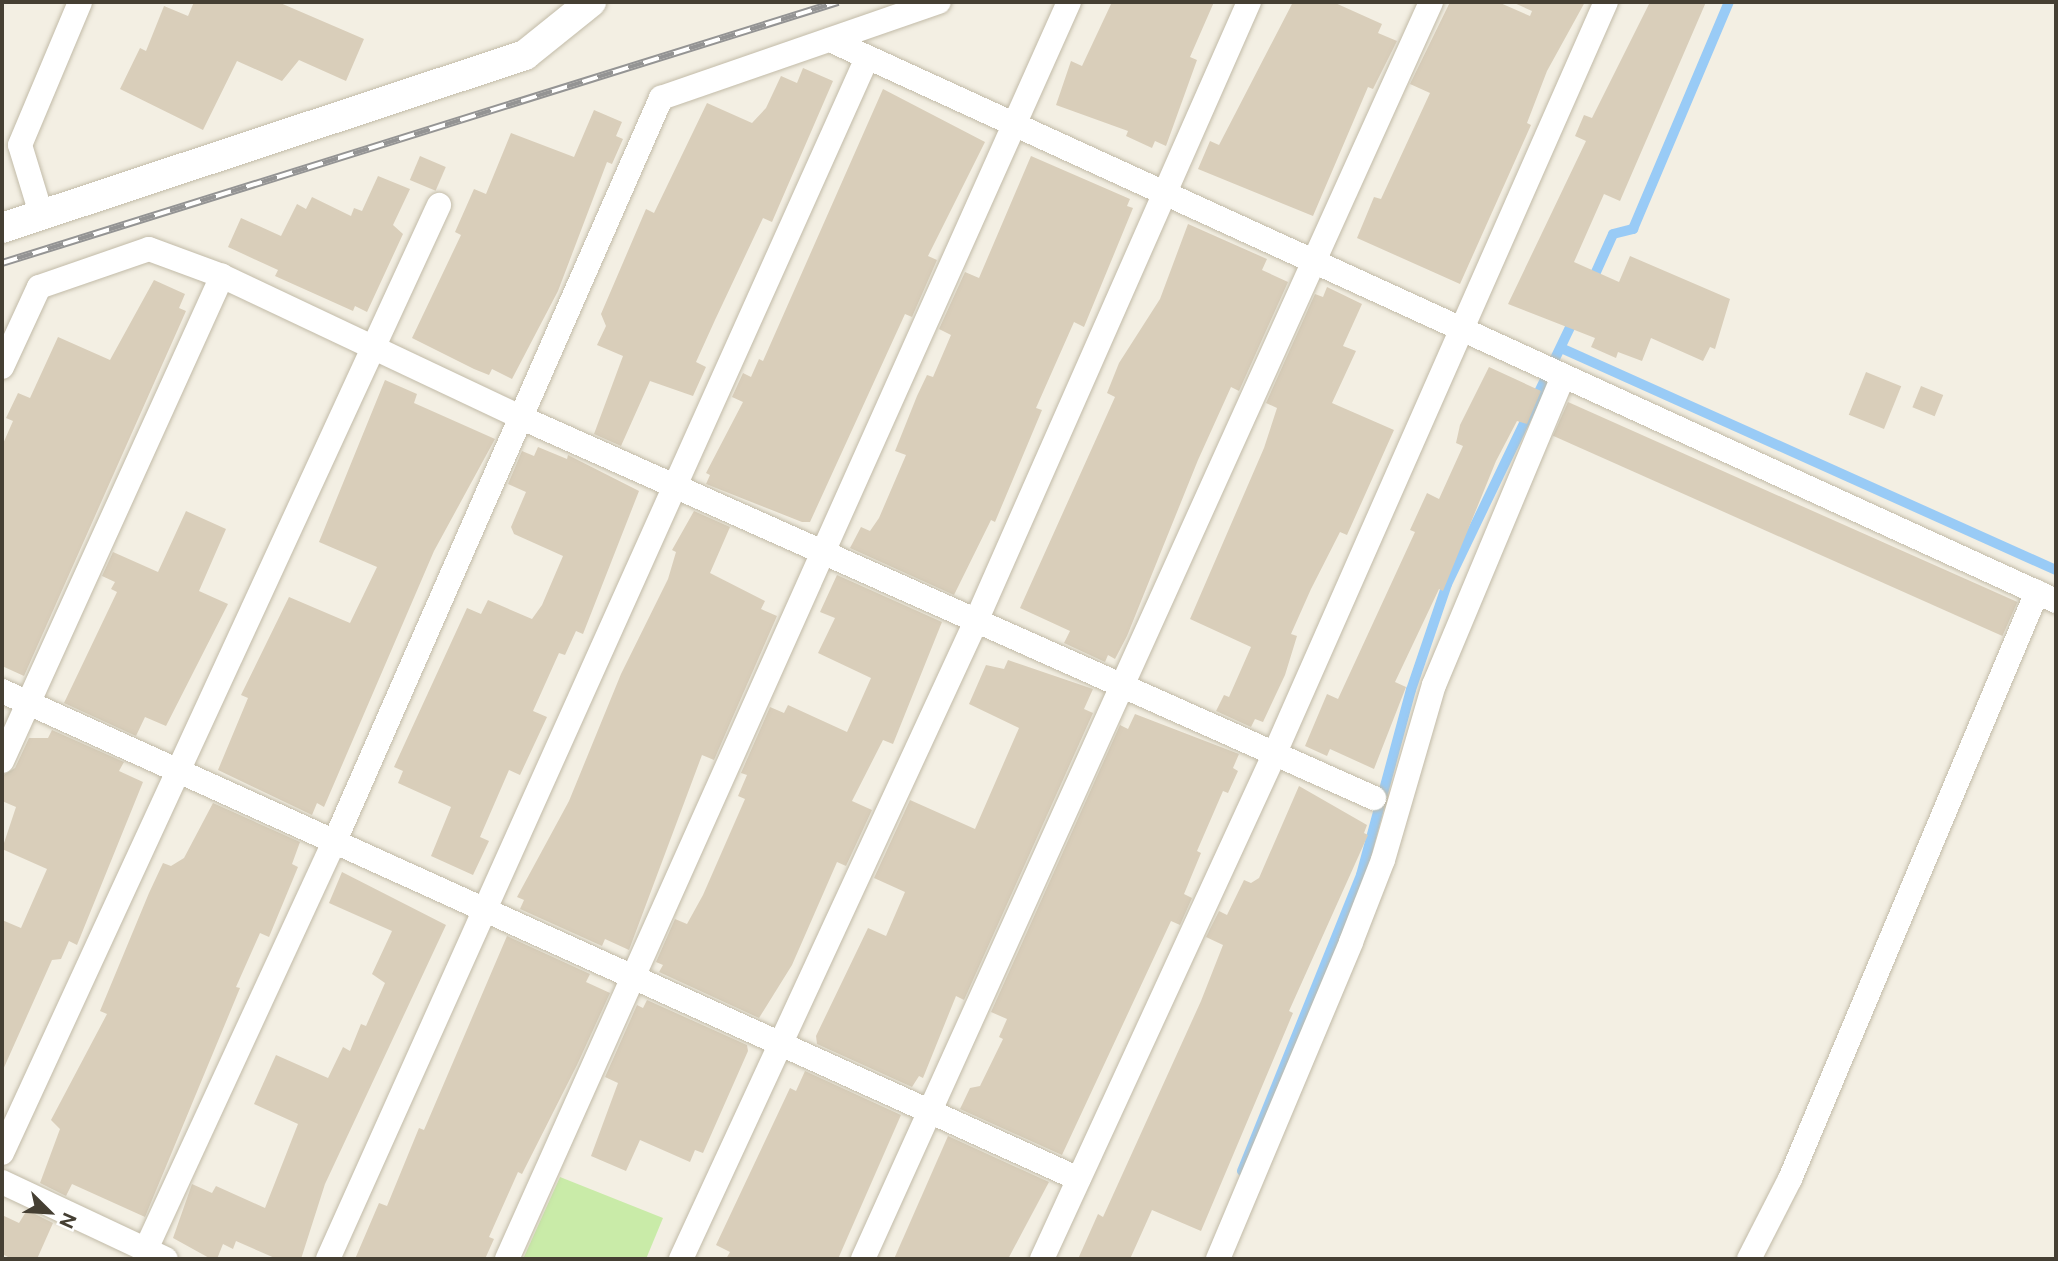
<!DOCTYPE html>
<style>
body{margin:0}
#map{position:relative;width:2058px;height:1261px;overflow:hidden;background:#f3efe3;font-family:"Public Sans",sans-serif}
div>[style]{position:absolute}
[style*='--x']{left:calc(var(--x)*1px);top:calc(var(--y)*1px);width:calc(var(--w)*1px);rotate:calc(var(--a)*1deg)}
.green>*{inset:0;background:#c9eba8}
.stream>*{height:10px;margin:-5px;padding:0 5px;transform-origin:5px;border-radius:5px;background:#99cbf6}
.building>*{inset:0;background:#d9ceba;transform-origin:0 0}
.roads{filter:drop-shadow(0 0 2px #c2bba8) drop-shadow(0 0 2px #c2bba8)}
.minor>*{height:24px;margin:-12px;padding:0 12px;transform-origin:12px;border-radius:12px;background:#fff}
.tertiary>*{height:30px;margin:-15px;padding:0 15px;transform-origin:15px;border-radius:15px;background:#fff}
.rail>*{height:8px;margin-top:-4px;transform-origin:0;background:repeating-linear-gradient(90deg,#fff 0 16px,#949494 0 32px);box-sizing:border-box;border-block:2px solid #949494}
span{translate:-50% -50%;white-space:nowrap;text-align:center;line-height:1.15;-webkit-text-stroke:5px #fff;paint-order:stroke}
.frame{position:absolute;inset:0;border:4px solid #453f33;pointer-events:none}
.north{position:absolute;left:14px;top:1177px;width:70px;height:70px;-webkit-text-stroke:5px #fff;paint-order:stroke;rotate:114deg;font-size:19px;font-weight:700;line-height:28px;text-align:center;color:#453f33}
.north::after{content:'';display:block;margin:auto;width:24px;height:32px;background:#453f33;clip-path:polygon(50% 0,100% 100%,50% 72%,0 100%)}
</style>
<div id="map">
<div class="green">
<div style="clip-path:polygon(560px 1177px,663px 1218px,646px 1259px,523px 1259px)"></div>
</div>
<div class="stream">
<div style="--x:1592;--y:281;--w:51;--a:-65.9"></div>
<div style="--x:1613;--y:234;--w:21;--a:-14"></div>
<div style="--x:1633;--y:229;--w:246;--a:-67.1"></div>
<div style="--x:1561;--y:348;--w:543;--a:24.16"></div>
<div style="--x:1242;--y:1171;--w:319;--a:-68.1"></div>
<div style="--x:1361;--y:875;--w:192;--a:-74.9"></div>
<div style="--x:1411;--y:690;--w:112;--a:-71.2"></div>
<div style="--x:1447;--y:584;--w:296;--a:-64.4"></div>
</div>
<div class="building">
<div style="clip-path:polygon(194px 2px,278px 2px,364px 39px,346px 81px,299px 60px,282px 81px,237px 61px,203px 130px,120px 89px,140px 48px,146px 51px,164px 6px,188px 16px)"></div>
<div style="clip-path:polygon(1112px 2px,1214px 2px,1190px 57px,1197px 60px,1166px 146px,1155px 141px,1152px 148px,1126px 136px,1128px 131px,1056px 105px,1071px 61px,1082px 66px)"></div>
<div style="clip-path:polygon(1293px 2px,1333px 2px,1382px 24px,1378px 33px,1397px 41px,1373px 89px,1368px 87px,1313px 216px,1198px 169px,1210px 141px,1219px 145px)"></div>
<div style="clip-path:polygon(1450px 2px,1498px 2px,1530px 16px,1532px 11px,1512px 2px,1585px 2px,1547px 71px,1527px 123px,1531px 125px,1460px 284px,1357px 238px,1374px 197px,1381px 199px,1430px 93px,1410px 84px)"></div>
<div style="clip-path:polygon(1650px 2px,1706px 2px,1620px 201px,1604px 194px,1574px 262px,1619px 282px,1630px 256px,1730px 299px,1715px 349px,1710px 347px,1703px 361px,1651px 338px,1642px 361px,1618px 352px,1616px 358px,1591px 347px,1595px 338px,1508px 304px,1586px 141px,1575px 136px,1584px 115px,1592px 118px)"></div>
<div style="clip-path:polygon(803px 68px,833px 81px,772px 222px,763px 218px,715px 320px,696px 362px,706px 367px,693px 396px,650px 381px,621px 446px,594px 434px,623px 356px,597px 345px,606px 326px,601px 314px,646px 209px,654px 213px,707px 103px,752px 123px,766px 108px,781px 76px,797px 83px)"></div>
<div style="clip-path:polygon(883px 89px,985px 142px,928px 256px,937px 260px,912px 317px,905px 314px,810px 522px,802px 522px,706px 484px,710px 475px,706px 473px,743px 402px,732px 397px,743px 373px,751px 377px,759px 359px,763px 361px)"></div>
<div style="clip-path:polygon(594px 110px,622px 122px,616px 136px,623px 139px,612px 164px,607px 162px,558px 291px,512px 379px,492px 369px,489px 375px,474px 369px,412px 338px,461px 235px,455px 232px,474px 189px,486px 194px,511px 133px,574px 157px)"></div>
<div style="left:420px;top:156px;width:28px;height:26px;rotate:23deg"></div>
<div style="clip-path:polygon(1031px 156px,1130px 199px,1127px 206px,1133px 208px,1084px 327px,1074px 322px,1036px 408px,1042px 410px,995px 522px,991px 520px,954px 595px,850px 548px,861px 527px,870px 531px,879px 518px,906px 455px,895px 451px,917px 396px,927px 375px,933px 377px,951px 335px,939px 329px,965px 272px,979px 278px)"></div>
<div style="clip-path:polygon(378px 176px,410px 189px,393px 225px,403px 234px,367px 312px,355px 306px,353px 311px,275px 276px,278px 270px,228px 247px,241px 218px,281px 236px,297px 204px,306px 209px,312px 197px,351px 216px,354px 208px,362px 211px)"></div>
<div style="clip-path:polygon(1188px 224px,1267px 259px,1262px 270px,1288px 282px,1239px 391px,1231px 387px,1198px 460px,1127px 636px,1115px 659px,1108px 655px,1105px 662px,1064px 643px,1070px 631px,1020px 608px,1115px 397px,1107px 393px,1119px 363px,1160px 299px)"></div>
<div style="clip-path:polygon(154px 280px,185px 294px,179px 308px,186px 311px,24px 676px,2px 666px,2px 446px,13px 421px,6px 418px,18px 393px,30px 398px,58px 337px,110px 360px)"></div>
<div style="clip-path:polygon(1327px 287px,1362px 304px,1343px 346px,1356px 351px,1332px 403px,1394px 430px,1347px 535px,1340px 532px,1311px 589px,1291px 634px,1297px 636px,1285px 675px,1263px 722px,1255px 719px,1251px 727px,1216px 711px,1224px 695px,1229px 697px,1251px 647px,1190px 619px,1264px 448px,1277px 408px,1266px 403px,1315px 294px,1323px 297px)"></div>
<div style="clip-path:polygon(1489px 367px,1541px 391px,1527px 424px,1517px 421px,1496px 461px,1443px 591px,1439px 589px,1395px 682px,1406px 687px,1374px 769px,1330px 749px,1327px 756px,1305px 746px,1327px 694px,1338px 699px,1415px 532px,1410px 530px,1427px 493px,1439px 499px,1463px 446px,1456px 443px,1460px 425px)"></div>
<div style="left:1866px;top:372px;width:38px;height:46px;rotate:22deg"></div>
<div style="clip-path:polygon(385px 380px,417px 394px,414px 403px,495px 439px,434px 551px,324px 807px,317px 803px,312px 815px,218px 770px,248px 698px,241px 695px,289px 597px,350px 623px,377px 567px,319px 542px)"></div>
<div style="left:1921px;top:386px;width:24px;height:23px;rotate:22deg"></div>
<div style="left:1568px;top:402px;width:492px;height:37px;rotate:24deg"></div>
<div style="clip-path:polygon(538px 447px,567px 459px,568px 455px,639px 491px,583px 634px,576px 631px,565px 655px,559px 653px,533px 711px,547px 717px,520px 775px,509px 770px,480px 837px,489px 841px,473px 875px,431px 856px,451px 807px,398px 783px,403px 771px,394px 767px,467px 608px,481px 614px,488px 600px,532px 619px,542px 605px,563px 556px,514px 534px,511px 527px,526px 492px,508px 484px,522px 451px,534px 456px)"></div>
<div style="clip-path:polygon(186px 511px,226px 529px,199px 591px,228px 604px,166px 726px,145px 717px,136px 736px,64px 703px,117px 592px,111px 589px,115px 582px,102px 576px,113px 552px,158px 572px)"></div>
<div style="clip-path:polygon(694px 511px,730px 527px,710px 573px,765px 601px,761px 609px,777px 616px,714px 760px,702px 755px,629px 950px,605px 939px,602px 946px,520px 909px,524px 900px,517px 897px,569px 801px,621px 674px,668px 579px,676px 552px,672px 550px)"></div>
<div style="clip-path:polygon(837px 575px,942px 622px,893px 744px,883px 740px,852px 801px,872px 810px,846px 866px,837px 862px,792px 965px,759px 1018px,659px 972px,663px 965px,656px 962px,675px 919px,687px 924px,703px 895px,745px 799px,738px 796px,747px 775px,741px 773px,770px 707px,784px 713px,788px 705px,847px 732px,871px 678px,818px 653px,835px 618px,820px 612px)"></div>
<div style="clip-path:polygon(1008px 660px,1093px 689px,1084px 709px,1093px 713px,964px 1000px,956px 996px,923px 1078px,919px 1076px,912px 1087px,817px 1044px,816px 1036px,868px 928px,886px 936px,905px 892px,874px 878px,910px 800px,975px 829px,1019px 728px,969px 704px,986px 665px,1004px 669px)"></div>
<div style="clip-path:polygon(1135px 714px,1239px 754px,1233px 768px,1238px 771px,1228px 793px,1223px 791px,1197px 851px,1201px 853px,1184px 894px,1192px 898px,1180px 925px,1171px 921px,1062px 1155px,960px 1109px,970px 1088px,980px 1086px,1003px 1039px,999px 1037px,1007px 1019px,991px 1012px,1120px 725px,1128px 729px)"></div>
<div style="clip-path:polygon(52px 730px,124px 762px,119px 771px,143px 782px,77px 945px,69px 941px,61px 959px,52px 960px,2px 1072px,2px 920px,21px 928px,47px 869px,2px 849px,16px 807px,2px 801px,2px 776px,15px 768px,29px 738px,48px 738px)"></div>
<div style="clip-path:polygon(1299px 786px,1367px 825px,1364px 833px,1368px 835px,1289px 1011px,1293px 1013px,1201px 1231px,1152px 1210px,1130px 1259px,1078px 1259px,1098px 1214px,1103px 1217px,1201px 1001px,1223px 945px,1206px 937px,1219px 911px,1227px 915px,1244px 880px,1251px 883px,1259px 878px)"></div>
<div style="clip-path:polygon(213px 803px,300px 842px,292px 864px,298px 867px,269px 937px,260px 933px,236px 987px,240px 988px,145px 1217px,72px 1184px,66px 1196px,40px 1183px,60px 1129px,51px 1120px,107px 1014px,100px 1011px,149px 893px,163px 863px,171px 866px,184px 858px)"></div>
<div style="clip-path:polygon(342px 872px,446px 925px,325px 1184px,301px 1259px,277px 1259px,236px 1241px,233px 1249px,223px 1244px,217px 1259px,211px 1259px,173px 1238px,192px 1184px,212px 1193px,216px 1186px,265px 1208px,298px 1124px,254px 1104px,276px 1055px,328px 1078px,343px 1047px,350px 1051px,361px 1024px,366px 1026px,385px 983px,372px 974px,392px 931px,329px 903px)"></div>
<div style="clip-path:polygon(507px 936px,590px 974px,586px 982px,610px 993px,577px 1065px,522px 1174px,518px 1172px,489px 1237px,494px 1239px,485px 1259px,355px 1259px,379px 1203px,387px 1206px,419px 1128px,424px 1130px)"></div>
<div style="clip-path:polygon(647px 1000px,747px 1045px,748px 1051px,703px 1153px,695px 1150px,690px 1162px,640px 1140px,626px 1171px,591px 1156px,618px 1083px,605px 1077px,637px 1005px,643px 1008px)"></div>
<div style="clip-path:polygon(805px 1071px,901px 1115px,838px 1259px,726px 1259px,730px 1252px,716px 1245px,790px 1088px,796px 1091px)"></div>
<div style="clip-path:polygon(948px 1136px,1049px 1182px,1008px 1259px,894px 1259px)"></div>
<div style="clip-path:polygon(27px 1210px,53px 1223px,37px 1259px,12px 1259px,2px 1254px,2px 1215px,19px 1223px)"></div>
</div>
<div class="roads">
<div class="minor">
<div style="--x:830;--y:40;--w:1348;--a:24.59"></div>
<div style="--x:42;--y:217;--w:75;--a:-107"></div>
<div style="--x:20;--y:145;--w:155;--a:-67.2"></div>
<div style="--x:2;--y:367;--w:88;--a:-65.2"></div>
<div style="--x:39;--y:287;--w:116;--a:-19.1"></div>
<div style="--x:149;--y:249;--w:78;--a:20.3"></div>
<div style="--x:222;--y:276;--w:332;--a:25.3"></div>
<div style="--x:522;--y:418;--w:933;--a:24.04"></div>
<div style="--x:2;--y:691;--w:1182;--a:24.38"></div>
<div style="--x:2;--y:761;--w:533;--a:-65.6"></div>
<div style="--x:2;--y:1153;--w:1044;--a:-65.25"></div>
<div style="--x:2;--y:1182;--w:181;--a:25.2"></div>
<div style="--x:146;--y:1249;--w:447;--a:-65.2"></div>
<div style="--x:334;--y:843;--w:814;--a:-66.3"></div>
<div style="--x:661;--y:98;--w:294;--a:-19.1"></div>
<div style="--x:328;--y:1259;--w:1314;--a:-65.83"></div>
<div style="--x:507;--y:1259;--w:1377;--a:-65.91"></div>
<div style="--x:681;--y:1259;--w:705;--a:-65.18"></div>
<div style="--x:977;--y:619;--w:674;--a:-66.21"></div>
<div style="--x:863;--y:1259;--w:1379;--a:-65.68"></div>
<div style="--x:1042;--y:1259;--w:555;--a:-65.28"></div>
<div style="--x:1274;--y:755;--w:823;--a:-66.21"></div>
<div style="--x:1218;--y:1259;--w:344;--a:-67.2"></div>
<div style="--x:1351;--y:942;--w:88;--a:-68.7"></div>
<div style="--x:1383;--y:860;--w:182;--a:-73.8"></div>
<div style="--x:1434;--y:685;--w:335;--a:-67.3"></div>
<div style="--x:1749;--y:1259;--w:90;--a:-62.9"></div>
<div style="--x:1790;--y:1179;--w:637;--a:-67.18"></div>
</div>
<div class="tertiary">
<div style="--x:2;--y:228;--w:551;--a:-18.3"></div>
<div style="--x:525;--y:55;--w:85;--a:-38.8"></div>
</div>
</div>
<div class="rail">
<div style="--x:2;--y:263;--w:876;--a:-17.34"></div>
</div>
<div class="frame"></div>
<div class="north">N</div>
</div>
